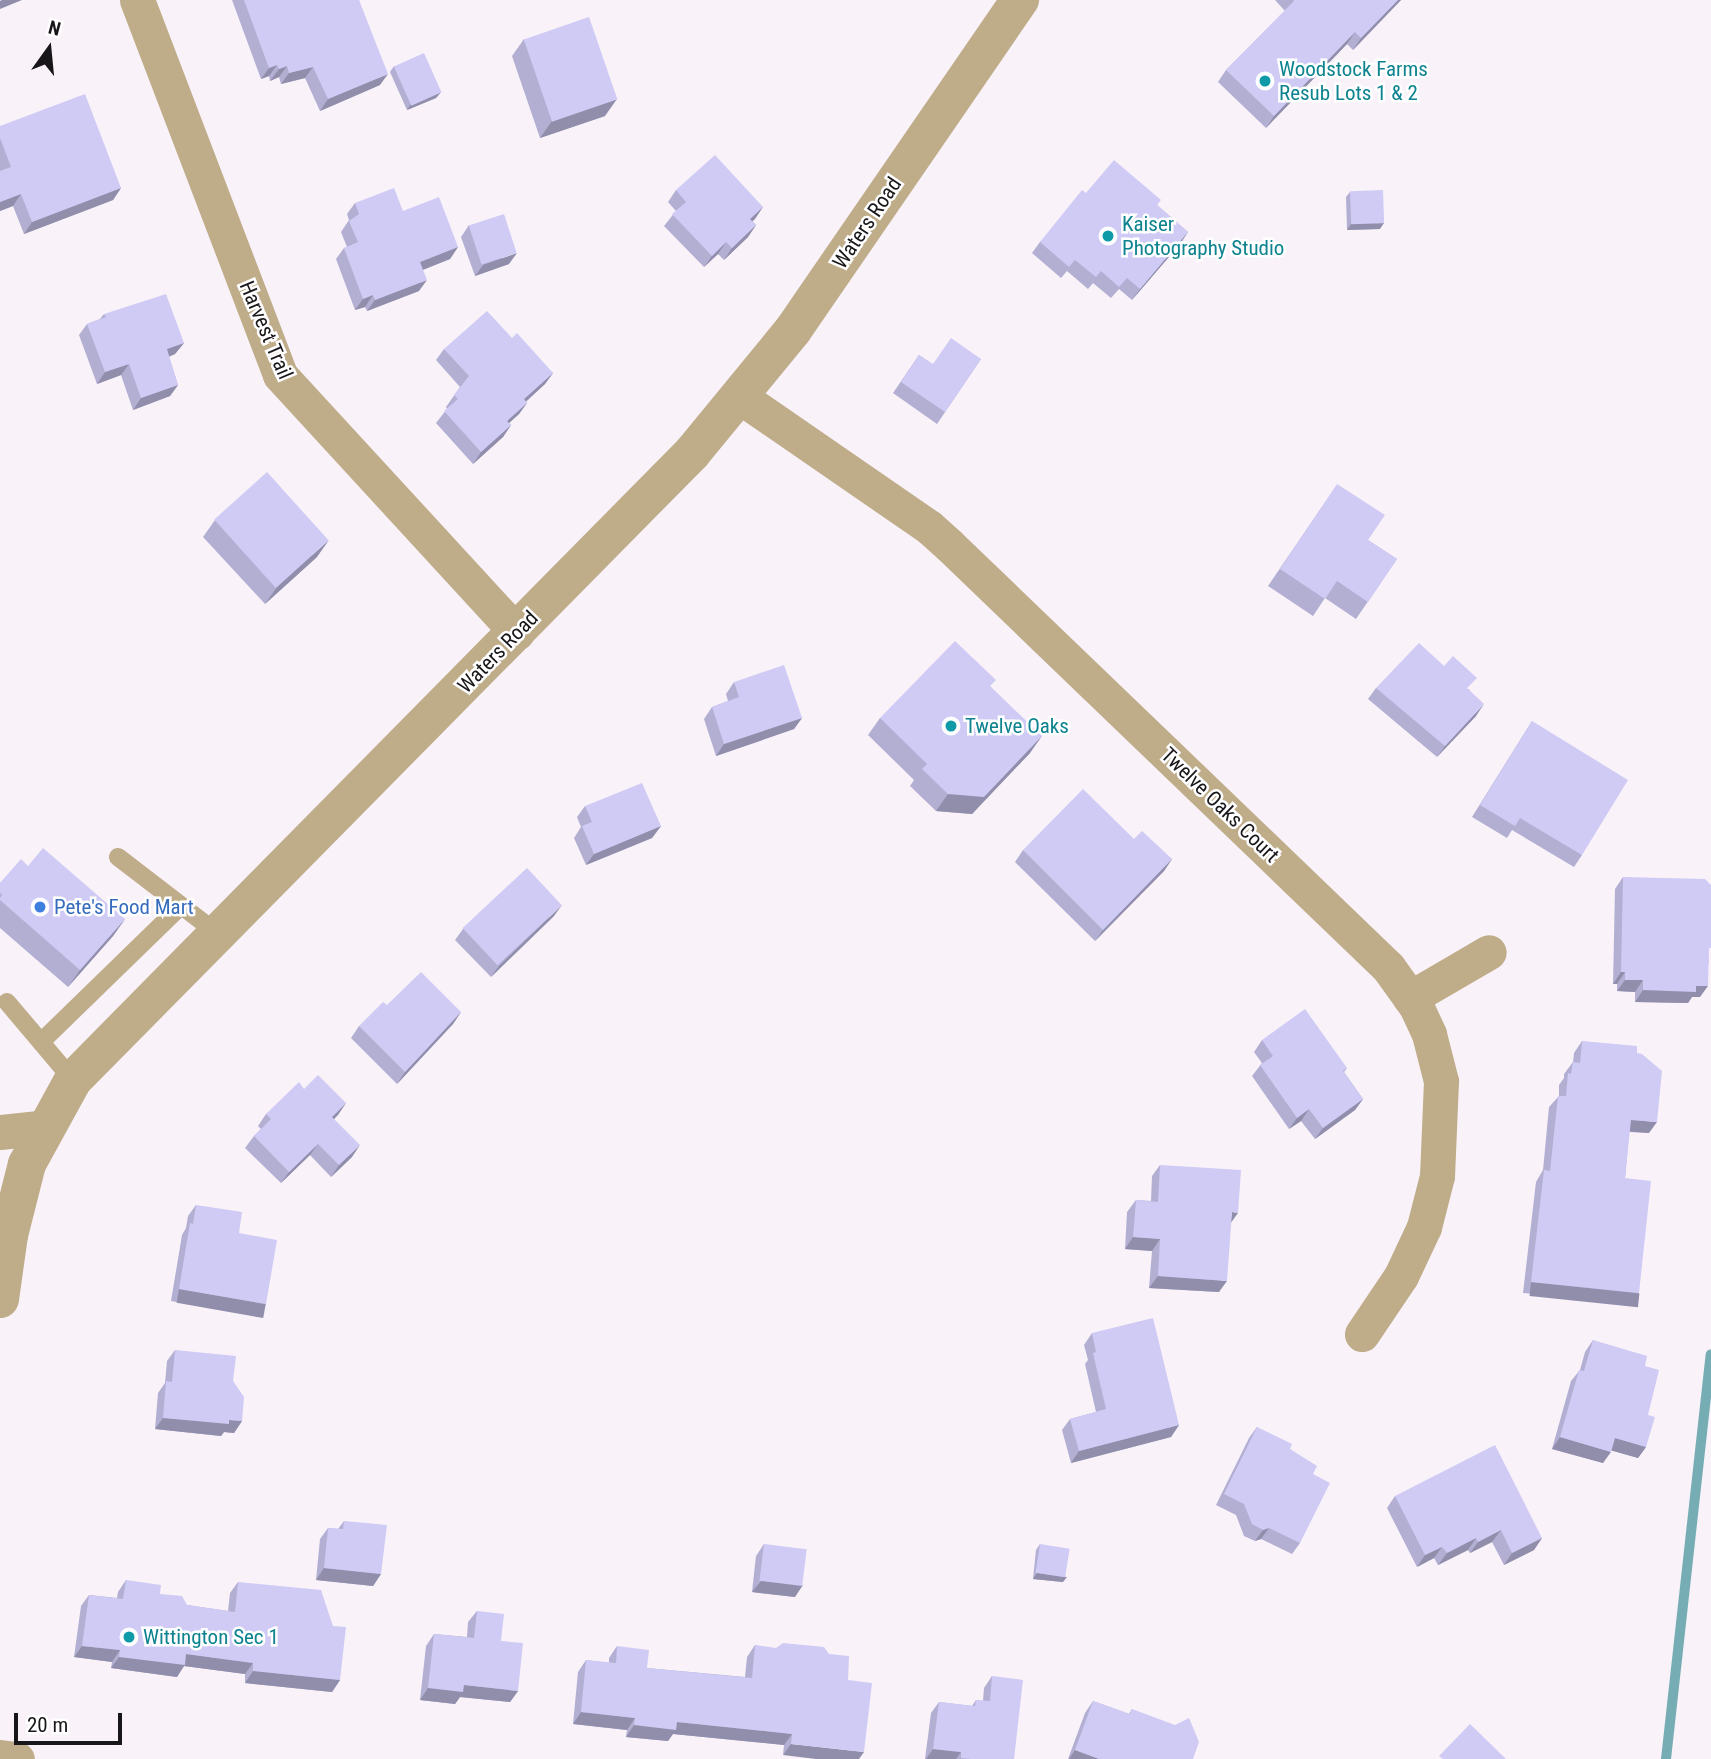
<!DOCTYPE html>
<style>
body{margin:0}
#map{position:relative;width:1711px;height:1759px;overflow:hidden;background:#f9f2f9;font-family:"Roboto Condensed",sans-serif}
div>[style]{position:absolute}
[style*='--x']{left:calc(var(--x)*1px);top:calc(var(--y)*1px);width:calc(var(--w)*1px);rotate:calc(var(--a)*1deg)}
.stream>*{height:10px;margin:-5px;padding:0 5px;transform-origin:5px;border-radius:5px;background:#76adb4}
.service>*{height:18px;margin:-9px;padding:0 9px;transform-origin:9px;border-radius:9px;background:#bfac89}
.minor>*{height:35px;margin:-17.5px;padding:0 17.5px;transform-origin:17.5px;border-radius:17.5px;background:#bfac89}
.tertiary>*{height:38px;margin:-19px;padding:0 19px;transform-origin:19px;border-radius:19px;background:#bfac89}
.wall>*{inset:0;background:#b2afd3}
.shaded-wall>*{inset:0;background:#918eac;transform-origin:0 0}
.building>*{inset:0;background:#cfcbf5;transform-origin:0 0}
.dots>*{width:19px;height:19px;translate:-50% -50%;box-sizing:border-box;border:4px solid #fff;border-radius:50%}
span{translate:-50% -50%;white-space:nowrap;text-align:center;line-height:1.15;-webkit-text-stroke:5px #fff;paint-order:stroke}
.culture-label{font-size:21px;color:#0d838f}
.left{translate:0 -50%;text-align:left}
.street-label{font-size:21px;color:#191619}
.shop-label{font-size:21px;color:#366cbe}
.north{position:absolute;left:14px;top:14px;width:70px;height:70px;-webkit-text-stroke:5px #fff;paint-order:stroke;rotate:15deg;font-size:19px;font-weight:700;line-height:28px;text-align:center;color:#191619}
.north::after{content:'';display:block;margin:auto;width:24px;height:32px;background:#191619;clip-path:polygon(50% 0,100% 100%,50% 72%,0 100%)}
.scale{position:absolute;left:14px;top:1713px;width:108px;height:32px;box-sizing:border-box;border:4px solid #191619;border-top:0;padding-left:9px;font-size:21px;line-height:24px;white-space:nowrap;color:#191619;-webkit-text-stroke:5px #fff;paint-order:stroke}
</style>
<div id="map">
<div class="stream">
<div style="--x:1666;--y:1759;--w:407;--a:-83.7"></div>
</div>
<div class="service">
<div style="--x:118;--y:857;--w:125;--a:37.5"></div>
<div style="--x:7;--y:1002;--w:102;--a:49.8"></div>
<div style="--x:41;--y:1042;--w:195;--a:-44.2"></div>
</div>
<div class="minor">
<div style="--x:137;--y:0;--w:401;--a:69.1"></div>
<div style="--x:280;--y:375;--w:350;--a:47.4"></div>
<div style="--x:739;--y:396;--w:231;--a:34.6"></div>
<div style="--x:929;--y:527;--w:27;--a:42"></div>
<div style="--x:949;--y:545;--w:609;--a:43.87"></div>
<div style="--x:1388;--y:967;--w:48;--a:54.3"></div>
<div style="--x:1416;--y:1006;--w:31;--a:65"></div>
<div style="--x:1429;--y:1034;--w:49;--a:75.7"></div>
<div style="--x:1441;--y:1081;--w:95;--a:92.4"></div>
<div style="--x:1437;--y:1176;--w:53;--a:104.3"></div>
<div style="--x:1424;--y:1227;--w:54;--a:115.1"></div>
<div style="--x:1401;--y:1276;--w:70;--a:123.9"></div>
<div style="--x:1410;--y:998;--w:91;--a:-30.2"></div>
<div style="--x:0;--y:1132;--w:46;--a:-6.2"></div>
<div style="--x:0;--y:1757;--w:17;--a:7"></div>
</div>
<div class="tertiary">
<div style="--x:0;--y:1299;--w:65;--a:-82"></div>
<div style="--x:9;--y:1235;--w:73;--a:-75.8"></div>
<div style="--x:27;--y:1164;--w:96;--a:-61.3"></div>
<div style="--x:73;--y:1080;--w:881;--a:-45.37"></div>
<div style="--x:692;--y:453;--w:159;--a:-50.6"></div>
<div style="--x:793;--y:330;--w:401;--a:-55.5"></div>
</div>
<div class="wall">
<div style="clip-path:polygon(232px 0,359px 0,380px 85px,320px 111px,305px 78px,281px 84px,279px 77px,270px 81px,269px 76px,261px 79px)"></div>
<div style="clip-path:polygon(1275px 0,1401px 0,1353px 50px,1347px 44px,1266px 128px,1218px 82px,1226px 70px,1285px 11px)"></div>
<div style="clip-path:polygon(524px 39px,605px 116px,540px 138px,512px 56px)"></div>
<div style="clip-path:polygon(394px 66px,441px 92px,436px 98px,407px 110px,390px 72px)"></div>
<div style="clip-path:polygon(0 126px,121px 188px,113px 200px,24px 234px,13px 206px,0 211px)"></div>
<div style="clip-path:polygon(676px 190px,763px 207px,752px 221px,756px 225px,748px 237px,724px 260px,718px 254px,704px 267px,664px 226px,676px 211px,668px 202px)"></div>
<div style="clip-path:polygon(1350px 192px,1380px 229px,1347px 230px,1346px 197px)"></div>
<div style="clip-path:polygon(1086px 193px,1157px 205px,1188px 232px,1180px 244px,1132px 300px,1119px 289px,1111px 298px,1093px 283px,1088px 289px,1067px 271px,1061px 278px,1032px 253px,1040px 242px)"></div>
<div style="clip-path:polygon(355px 203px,403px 211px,458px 247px,450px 259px,423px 270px,419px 291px,367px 311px,365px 307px,355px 310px,336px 259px,344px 248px,347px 247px,341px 232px,349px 220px,347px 214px)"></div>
<div style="clip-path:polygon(469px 225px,509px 264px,475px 276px,461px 237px)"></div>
<div style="clip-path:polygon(104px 314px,184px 343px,175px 354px,169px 357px,178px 385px,170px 396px,133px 410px,121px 375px,97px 384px,79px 335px,87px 324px,100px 319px)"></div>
<div style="clip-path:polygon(512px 338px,553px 373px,545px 384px,526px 402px,527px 403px,519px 414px,509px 423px,511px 425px,503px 437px,473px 464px,436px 423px,447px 409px,446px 407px,460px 387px,436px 360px,444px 349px)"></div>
<div style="clip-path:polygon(919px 355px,932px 364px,981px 359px,937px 424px,893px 393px)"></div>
<div style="clip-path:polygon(1326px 501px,1368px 540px,1397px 559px,1356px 619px,1325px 598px,1313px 616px,1268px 586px)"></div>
<div style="clip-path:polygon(215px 520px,317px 557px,265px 604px,203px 537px)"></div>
<div style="clip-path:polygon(734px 682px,802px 718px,794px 729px,716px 756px,704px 719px,712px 707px,728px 701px,726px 694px)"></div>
<div style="clip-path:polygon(991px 687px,1030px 753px,972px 814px,936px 811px,910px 786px,914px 780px,868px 735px,880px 718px)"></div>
<div style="clip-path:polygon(1376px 688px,1469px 689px,1476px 716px,1437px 757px,1368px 699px)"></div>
<div style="clip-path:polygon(1532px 721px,1582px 855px,1574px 867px,1512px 830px,1507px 838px,1472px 817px)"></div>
<div style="clip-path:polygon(585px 806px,661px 826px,652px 838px,586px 865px,574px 838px,581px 827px,577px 817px)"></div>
<div style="clip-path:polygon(1134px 839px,1172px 859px,1164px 871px,1095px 941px,1015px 862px,1023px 850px)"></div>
<div style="clip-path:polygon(28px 866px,125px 919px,113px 936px,68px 987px,0 928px,0 883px)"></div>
<div style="clip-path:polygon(1623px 877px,1709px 960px,1700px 997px,1692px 997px,1688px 1003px,1635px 1002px,1635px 992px,1617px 991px,1617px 984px,1613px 984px,1615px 889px)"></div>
<div style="clip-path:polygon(554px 916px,491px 977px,455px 940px,463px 929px)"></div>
<div style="clip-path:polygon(461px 1012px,453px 1024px,397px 1084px,351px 1038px,359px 1026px)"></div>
<div style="clip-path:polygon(1262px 1040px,1347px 1068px,1344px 1072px,1363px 1099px,1355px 1110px,1315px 1139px,1301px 1121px,1289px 1129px,1252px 1076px,1262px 1063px,1254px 1052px)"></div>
<div style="clip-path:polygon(1582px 1041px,1637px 1053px,1649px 1133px,1629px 1132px,1625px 1178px,1639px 1293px,1631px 1304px,1523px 1293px,1536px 1182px,1543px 1170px,1549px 1107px,1559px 1096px,1559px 1085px,1564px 1078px,1564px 1074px,1573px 1062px,1574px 1053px)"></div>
<div style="clip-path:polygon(304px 1089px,346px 1103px,334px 1119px,352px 1157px,331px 1177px,310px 1155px,281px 1183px,245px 1148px,254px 1136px,261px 1129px,258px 1126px,266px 1114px)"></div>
<div style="clip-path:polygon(1160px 1165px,1231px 1222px,1219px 1292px,1149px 1288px,1152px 1251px,1125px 1249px,1127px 1212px,1136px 1200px,1151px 1201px,1152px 1176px)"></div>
<div style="clip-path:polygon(196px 1205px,239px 1233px,266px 1304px,258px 1316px,171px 1301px,182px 1235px,186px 1228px,188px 1216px)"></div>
<div style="clip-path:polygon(1092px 1333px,1179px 1425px,1171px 1437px,1071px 1463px,1062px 1430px,1070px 1419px,1096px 1412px,1085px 1364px,1088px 1360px,1084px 1345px)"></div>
<div style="clip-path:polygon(1593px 1340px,1645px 1366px,1648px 1415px,1646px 1447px,1638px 1458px,1611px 1450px,1603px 1463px,1552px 1449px,1571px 1381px,1580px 1370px,1585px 1352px)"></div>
<div style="clip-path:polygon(175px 1350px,233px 1381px,242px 1421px,234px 1433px,224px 1432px,221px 1436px,155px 1429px,158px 1393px,165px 1383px,167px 1361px)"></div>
<div style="clip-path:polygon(1257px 1427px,1290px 1449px,1313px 1474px,1300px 1543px,1292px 1554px,1261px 1539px,1255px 1541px,1244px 1536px,1236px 1515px,1216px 1505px,1249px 1438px)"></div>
<div style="clip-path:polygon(1395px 1496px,1542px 1538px,1534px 1550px,1504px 1565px,1492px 1542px,1470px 1553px,1468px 1550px,1438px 1565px,1434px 1558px,1417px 1567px,1387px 1508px)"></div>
<div style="clip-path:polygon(344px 1521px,381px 1574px,373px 1586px,316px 1580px,320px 1539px,328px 1528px,338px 1529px)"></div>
<div style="clip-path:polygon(764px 1544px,795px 1597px,752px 1592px,756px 1556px)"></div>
<div style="clip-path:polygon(1040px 1544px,1063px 1582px,1033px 1579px,1036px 1550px)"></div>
<div style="clip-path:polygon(126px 1580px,187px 1605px,228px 1611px,230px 1593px,238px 1582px,340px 1680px,332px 1692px,245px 1683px,245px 1674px,184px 1666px,177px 1677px,111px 1668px,112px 1662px,74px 1657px,81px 1606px,89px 1595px,117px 1598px,118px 1592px)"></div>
<div style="clip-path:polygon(477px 1611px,501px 1641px,518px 1691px,510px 1702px,460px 1697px,455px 1704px,420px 1700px,426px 1646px,434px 1634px,467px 1637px,468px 1622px)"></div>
<div style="clip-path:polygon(755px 1645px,848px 1680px,783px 1755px,784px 1745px,673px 1734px,668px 1741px,626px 1737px,627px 1730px,573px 1724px,578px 1672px,586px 1660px,609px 1663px,609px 1658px,617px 1646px,647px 1668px,745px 1677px,747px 1657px)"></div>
<div style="clip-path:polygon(992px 1676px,1014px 1759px,925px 1759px,931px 1713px,939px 1702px,972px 1706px,976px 1700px,983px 1701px,984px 1688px)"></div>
<div style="clip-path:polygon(1093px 1701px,1129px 1714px,1132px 1709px,1193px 1759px,1068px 1759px,1085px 1713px)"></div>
</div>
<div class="shaded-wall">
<div style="clip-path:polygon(2px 0,22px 0,0 9px,0 1px)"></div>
<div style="clip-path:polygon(1398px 0,1401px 0,1353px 50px,1361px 38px)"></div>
<div style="clip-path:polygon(1355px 32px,1347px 44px,1266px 128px,1274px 116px)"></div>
<div style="clip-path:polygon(277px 65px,269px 76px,261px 79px,269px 68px)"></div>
<div style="clip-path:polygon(287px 66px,279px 77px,270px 81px,279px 69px)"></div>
<div style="clip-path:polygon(313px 67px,305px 78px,281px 84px,289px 73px)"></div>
<div style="clip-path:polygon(388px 74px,380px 85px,320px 111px,328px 99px)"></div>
<div style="clip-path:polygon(441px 92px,436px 98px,407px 110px,411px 104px)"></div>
<div style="clip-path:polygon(617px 99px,605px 116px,540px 138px,552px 121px)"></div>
<div style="clip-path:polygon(121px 188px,113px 200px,24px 234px,32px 222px)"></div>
<div style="clip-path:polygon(21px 194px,13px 206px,0 211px,0 202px)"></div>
<div style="clip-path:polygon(763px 207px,755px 219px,742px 231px,750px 219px)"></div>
<div style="clip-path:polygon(1384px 223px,1380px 229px,1347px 230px,1351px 224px)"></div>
<div style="clip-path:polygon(756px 225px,748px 237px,724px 260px,732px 248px)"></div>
<div style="clip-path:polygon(1188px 232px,1180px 244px,1132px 300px,1140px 289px)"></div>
<div style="clip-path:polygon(726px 242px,718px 254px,704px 267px,712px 256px)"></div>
<div style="clip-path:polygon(458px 247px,450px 259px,412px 274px,420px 262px)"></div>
<div style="clip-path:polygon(517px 253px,509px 264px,475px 276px,483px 265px)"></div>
<div style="clip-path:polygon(427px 280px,419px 291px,367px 311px,375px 300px)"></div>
<div style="clip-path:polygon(373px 295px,365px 307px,355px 310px,363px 299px)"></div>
<div style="clip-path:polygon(184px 343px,175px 354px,159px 360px,167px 349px)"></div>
<div style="clip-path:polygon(129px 364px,121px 375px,97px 384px,105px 372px)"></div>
<div style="clip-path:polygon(553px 373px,545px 384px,515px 411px,524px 399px)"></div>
<div style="clip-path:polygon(178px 385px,170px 396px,133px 410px,141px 398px)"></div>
<div style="clip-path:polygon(527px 403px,519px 414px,499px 432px,507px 421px)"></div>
<div style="clip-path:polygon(511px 425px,503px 437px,473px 464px,481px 452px)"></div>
<div style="clip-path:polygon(329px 540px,317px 557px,265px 604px,277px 587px)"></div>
<div style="clip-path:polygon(1484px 704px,1476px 716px,1437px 757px,1445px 746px)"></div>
<div style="clip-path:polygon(802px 718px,794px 729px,716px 756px,724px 744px)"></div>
<div style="clip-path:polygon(1042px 736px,1030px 753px,972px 814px,936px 811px,948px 794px)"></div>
<div style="clip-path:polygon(661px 826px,652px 838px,586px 865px,594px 854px)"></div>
<div style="clip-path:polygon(1172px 859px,1164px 871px,1095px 941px,1103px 930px)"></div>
<div style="clip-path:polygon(562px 905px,554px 916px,491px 977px,499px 966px)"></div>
<div style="clip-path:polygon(125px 919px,113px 936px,68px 987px,80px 970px)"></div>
<div style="clip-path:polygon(1621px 972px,1625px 972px,1617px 984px,1613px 984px)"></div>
<div style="clip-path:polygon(1625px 980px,1643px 980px,1635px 992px,1617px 991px)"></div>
<div style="clip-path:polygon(1696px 986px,1708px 986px,1700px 997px,1692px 997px,1688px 1003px,1635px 1002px,1643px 990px)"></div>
<div style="clip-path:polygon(461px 1012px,453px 1024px,397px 1084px,405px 1072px)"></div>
<div style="clip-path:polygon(1363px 1099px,1355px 1110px,1315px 1139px,1323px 1128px)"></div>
<div style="clip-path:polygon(346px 1103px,338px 1115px,324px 1129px,332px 1117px)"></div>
<div style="clip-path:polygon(1309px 1109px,1301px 1121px,1289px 1129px,1297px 1118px)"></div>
<div style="clip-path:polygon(1631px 1120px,1657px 1122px,1649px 1133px,1623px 1131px)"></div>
<div style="clip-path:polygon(318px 1144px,310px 1155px,281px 1183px,289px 1172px)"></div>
<div style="clip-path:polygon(360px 1145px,352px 1157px,331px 1177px,339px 1165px)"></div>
<div style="clip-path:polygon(1232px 1212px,1238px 1213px,1230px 1224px)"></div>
<div style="clip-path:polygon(1133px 1237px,1160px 1239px,1152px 1251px,1125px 1249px)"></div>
<div style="clip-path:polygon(1158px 1276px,1227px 1281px,1219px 1292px,1149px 1288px)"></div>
<div style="left:1531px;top:1282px;width:109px;height:14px;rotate:6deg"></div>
<div style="left:179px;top:1289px;width:88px;height:14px;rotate:10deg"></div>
<div style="clip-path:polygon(163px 1418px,229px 1420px,242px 1421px,234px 1433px,224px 1432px,221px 1436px,155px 1429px)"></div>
<div style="clip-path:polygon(1179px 1425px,1171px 1437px,1071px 1463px,1079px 1451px)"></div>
<div style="clip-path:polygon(1560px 1437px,1611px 1452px,1603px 1463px,1552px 1449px)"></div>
<div style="clip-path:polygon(1615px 1438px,1646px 1447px,1638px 1458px,1606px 1449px)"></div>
<div style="clip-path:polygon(1269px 1528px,1261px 1539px,1255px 1541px,1263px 1530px)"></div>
<div style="clip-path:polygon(1501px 1530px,1492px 1542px,1470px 1553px,1478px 1542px)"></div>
<div style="clip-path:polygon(1476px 1538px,1468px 1550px,1438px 1565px,1447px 1553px)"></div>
<div style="clip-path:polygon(1542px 1538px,1534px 1550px,1504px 1565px,1512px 1553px)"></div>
<div style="clip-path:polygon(1442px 1547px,1434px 1558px,1417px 1567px,1425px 1555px)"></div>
<div style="clip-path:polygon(324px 1568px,381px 1574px,373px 1586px,316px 1580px)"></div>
<div style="clip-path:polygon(1037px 1573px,1067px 1577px,1063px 1582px,1033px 1579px)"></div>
<div style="clip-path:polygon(761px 1581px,803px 1585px,795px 1597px,752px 1592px)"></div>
<div style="clip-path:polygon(82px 1646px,120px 1650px,112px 1662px,74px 1657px)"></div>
<div style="clip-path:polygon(186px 1654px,253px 1663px,245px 1674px,184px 1666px,177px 1677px,111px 1668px,119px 1657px)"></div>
<div style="clip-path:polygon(253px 1671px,340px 1680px,332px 1692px,245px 1683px)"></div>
<div style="clip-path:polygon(464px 1685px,518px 1691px,510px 1702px,460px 1697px,455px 1704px,420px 1700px,428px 1688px)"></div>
<div style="clip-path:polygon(581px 1712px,635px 1718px,627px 1730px,573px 1724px)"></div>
<div style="clip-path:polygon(677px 1722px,792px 1734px,784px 1745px,673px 1734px,668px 1741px,626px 1737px,634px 1725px)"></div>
<div style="clip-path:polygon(791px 1744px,864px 1752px,859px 1759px,816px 1759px,783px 1755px)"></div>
<div style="clip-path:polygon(933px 1749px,961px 1752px,956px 1759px,926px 1759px)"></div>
<div style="clip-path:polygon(1075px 1750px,1099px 1759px,1069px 1759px)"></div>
</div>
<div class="building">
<div style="clip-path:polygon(244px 0,359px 0,388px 74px,328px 99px,313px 67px,289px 73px,287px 66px,279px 69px,277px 65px,269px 68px)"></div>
<div style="clip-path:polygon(1293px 0,1398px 0,1361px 38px,1355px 32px,1274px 116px,1226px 70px,1294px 1px)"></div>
<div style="left:589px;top:17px;width:87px;height:69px;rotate:71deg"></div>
<div style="left:424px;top:53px;width:43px;height:33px;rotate:66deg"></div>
<div style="clip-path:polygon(85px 94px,121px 188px,32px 222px,21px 194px,0 202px,0 171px,11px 167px,0 138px,0 126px)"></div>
<div style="clip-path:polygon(715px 155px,763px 207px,750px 219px,756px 225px,732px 248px,726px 242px,712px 256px,672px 214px,686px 202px,676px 190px)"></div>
<div style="clip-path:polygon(1114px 160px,1161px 200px,1157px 205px,1188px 232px,1140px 289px,1127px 278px,1119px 287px,1101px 271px,1096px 277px,1075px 260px,1069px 267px,1040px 242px,1082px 190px,1086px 193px)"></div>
<div style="clip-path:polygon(394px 188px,403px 211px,439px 197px,458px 247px,420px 262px,427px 280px,375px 300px,373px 295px,363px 299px,344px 248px,358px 242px,349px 221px,359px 214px,355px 203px)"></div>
<div style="left:1383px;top:190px;width:33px;height:33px;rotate:88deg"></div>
<div style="left:504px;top:214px;width:41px;height:37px;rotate:72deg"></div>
<div style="clip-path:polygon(166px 294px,184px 343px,167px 349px,178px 385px,141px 398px,129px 364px,105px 372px,87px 324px,106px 317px,104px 314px)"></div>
<div style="clip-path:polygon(487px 311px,512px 338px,517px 333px,553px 373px,524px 399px,527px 403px,507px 421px,511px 425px,481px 452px,444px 411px,458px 399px,454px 395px,469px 376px,444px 349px)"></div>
<div style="clip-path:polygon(951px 338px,981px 359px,945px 412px,901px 382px,919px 355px,933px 364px)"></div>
<div style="left:267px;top:472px;width:92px;height:71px;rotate:48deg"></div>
<div style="clip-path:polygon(1337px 484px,1385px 515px,1368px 540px,1397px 559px,1368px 602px,1337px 581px,1325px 599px,1280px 569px)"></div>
<div style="clip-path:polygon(955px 641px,996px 680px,990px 686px,1042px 736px,984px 797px,948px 794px,922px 769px,927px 764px,880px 718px)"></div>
<div style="clip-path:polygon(1419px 643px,1444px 666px,1453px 656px,1477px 678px,1467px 688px,1484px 704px,1445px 746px,1376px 688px)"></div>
<div style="clip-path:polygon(784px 665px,802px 718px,724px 744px,712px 707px,739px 697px,734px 682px)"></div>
<div style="clip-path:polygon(1532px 721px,1628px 780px,1582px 855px,1520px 818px,1515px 826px,1480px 805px)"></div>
<div style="clip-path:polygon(642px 783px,661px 826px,594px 854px,582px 826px,592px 822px,585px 806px)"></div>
<div style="clip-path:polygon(1083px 789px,1134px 839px,1142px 831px,1172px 859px,1103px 930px,1023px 850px)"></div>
<div style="clip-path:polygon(43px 848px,125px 919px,80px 970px,0 900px,0 898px,2px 895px,0 893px,0 883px,21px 859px,28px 866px)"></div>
<div style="left:527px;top:868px;width:51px;height:88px;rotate:47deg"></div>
<div style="clip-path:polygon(1623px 877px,1705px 879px,1711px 885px,1711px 948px,1709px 948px,1708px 986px,1696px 986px,1696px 992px,1643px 990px,1643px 980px,1625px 980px,1625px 972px,1621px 972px)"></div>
<div style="clip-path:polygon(421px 972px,461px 1012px,405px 1072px,359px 1026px,383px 1002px,387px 1005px)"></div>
<div style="clip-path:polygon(1305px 1009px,1347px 1068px,1343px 1071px,1363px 1099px,1323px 1128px,1309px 1109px,1297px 1118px,1260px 1065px,1273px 1056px,1262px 1040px)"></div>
<div style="clip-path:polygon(1582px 1041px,1637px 1046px,1637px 1053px,1642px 1054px,1662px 1071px,1657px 1122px,1631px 1120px,1625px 1178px,1651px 1181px,1639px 1293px,1531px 1282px,1544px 1170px,1550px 1171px,1558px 1096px,1566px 1096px,1568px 1073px,1571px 1074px,1573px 1062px,1580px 1063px)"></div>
<div style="clip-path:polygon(318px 1075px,346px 1103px,332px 1117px,360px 1145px,339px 1165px,318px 1144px,289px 1172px,254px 1136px,271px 1119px,266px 1114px,299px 1082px,304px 1089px)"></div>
<div style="clip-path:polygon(1160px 1165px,1241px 1170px,1238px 1213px,1232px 1212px,1227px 1281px,1158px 1276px,1160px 1239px,1133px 1237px,1136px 1200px,1158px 1202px)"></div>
<div style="clip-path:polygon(196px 1205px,242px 1212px,239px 1233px,277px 1240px,266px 1304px,179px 1289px,190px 1223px,193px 1224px)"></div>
<div style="clip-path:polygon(1153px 1318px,1179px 1425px,1079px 1451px,1070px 1419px,1106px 1409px,1093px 1353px,1096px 1352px,1092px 1333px)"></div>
<div style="clip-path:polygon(1593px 1340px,1647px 1356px,1645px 1366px,1659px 1370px,1648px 1415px,1655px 1417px,1646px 1447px,1615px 1438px,1611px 1452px,1560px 1437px,1579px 1370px,1584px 1371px)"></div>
<div style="clip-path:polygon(175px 1350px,236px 1356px,233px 1381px,244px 1397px,242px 1421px,229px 1420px,229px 1424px,163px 1418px,166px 1381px,172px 1382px)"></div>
<div style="clip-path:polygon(1257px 1427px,1292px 1444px,1290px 1449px,1317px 1466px,1313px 1474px,1330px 1483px,1300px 1543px,1269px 1528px,1263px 1530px,1252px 1524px,1244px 1504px,1224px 1494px)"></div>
<div style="clip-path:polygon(1495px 1445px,1542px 1538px,1512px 1553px,1501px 1530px,1478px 1542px,1476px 1538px,1447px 1553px,1442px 1547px,1425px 1555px,1395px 1496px)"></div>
<div style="clip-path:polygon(344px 1521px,387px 1525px,381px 1574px,324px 1568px,328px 1528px,343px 1529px)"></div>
<div style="left:764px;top:1544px;width:43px;height:37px;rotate:7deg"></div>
<div style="left:1040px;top:1544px;width:30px;height:29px;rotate:9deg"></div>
<div style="clip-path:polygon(126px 1580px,161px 1585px,160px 1594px,182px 1596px,187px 1605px,235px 1612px,238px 1582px,321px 1590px,333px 1626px,346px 1627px,340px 1680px,253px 1671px,253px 1663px,186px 1654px,185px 1665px,119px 1657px,120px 1650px,82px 1646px,89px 1595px,123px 1599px)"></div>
<div style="clip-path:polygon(477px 1611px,504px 1614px,501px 1641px,523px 1643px,518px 1691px,464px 1685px,463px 1692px,428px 1688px,434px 1634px,474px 1638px)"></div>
<div style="clip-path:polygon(783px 1643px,824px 1647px,829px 1654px,849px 1656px,848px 1680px,872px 1683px,864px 1752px,791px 1744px,792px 1734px,677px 1722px,676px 1730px,634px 1725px,635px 1718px,581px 1712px,586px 1660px,616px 1663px,617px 1646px,649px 1650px,647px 1668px,752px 1678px,755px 1645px,776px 1648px)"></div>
<div style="clip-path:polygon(992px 1676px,1023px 1680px,1014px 1759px,971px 1759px,961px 1758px,961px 1752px,933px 1749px,939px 1702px,975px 1706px,976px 1700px,990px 1701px)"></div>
<div style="clip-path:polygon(1093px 1701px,1130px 1714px,1132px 1709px,1175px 1725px,1189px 1718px,1199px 1742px,1193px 1759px,1099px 1759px,1075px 1750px)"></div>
<div style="clip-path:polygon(1470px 1724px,1506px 1759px,1443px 1759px,1439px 1756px)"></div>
</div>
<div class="dots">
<div style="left:1265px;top:81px;background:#0f9aa8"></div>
<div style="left:1108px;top:236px;background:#0f9aa8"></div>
<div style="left:951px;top:726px;background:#0f9aa8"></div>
<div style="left:40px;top:907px;background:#3f7fe0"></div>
<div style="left:129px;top:1637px;background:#0f9aa8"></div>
</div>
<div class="culture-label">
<span class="left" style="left:1279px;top:81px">Woodstock Farms<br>Resub Lots 1 &amp; 2</span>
<span class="left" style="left:1122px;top:236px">Kaiser<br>Photography Studio</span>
<span class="left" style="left:965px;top:726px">Twelve Oaks</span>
<span class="left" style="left:143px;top:1637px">Wittington Sec 1</span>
</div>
<div class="street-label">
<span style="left:867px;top:223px;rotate:-56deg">Waters Road</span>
<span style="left:266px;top:330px;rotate:67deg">Harvest Trail</span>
<span style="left:498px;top:652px;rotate:-46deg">Waters Road</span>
<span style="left:1220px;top:805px;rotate:44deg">Twelve Oaks Court</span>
</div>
<div class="shop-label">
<span class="left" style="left:54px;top:907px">Pete's Food Mart</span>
</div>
<div class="north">N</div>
<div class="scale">20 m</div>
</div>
